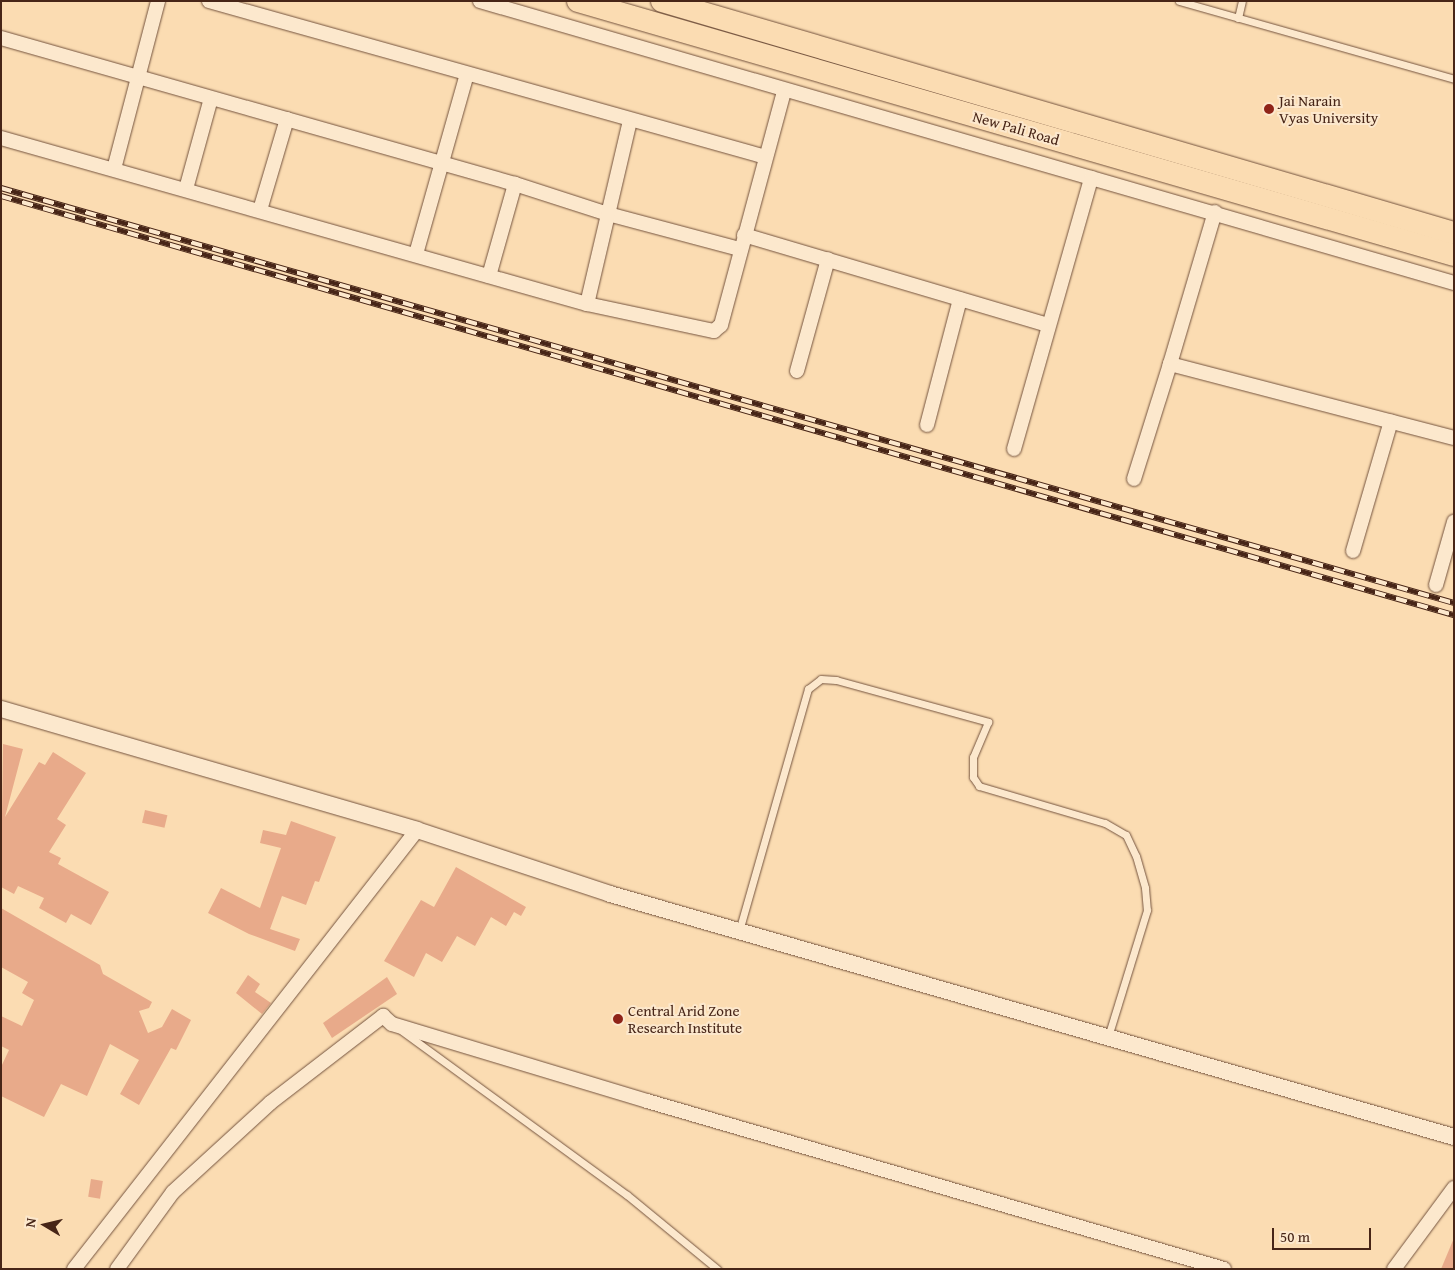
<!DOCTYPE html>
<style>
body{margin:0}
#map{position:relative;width:1455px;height:1270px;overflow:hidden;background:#fbdcb2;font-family:"Gentium Book Plus",serif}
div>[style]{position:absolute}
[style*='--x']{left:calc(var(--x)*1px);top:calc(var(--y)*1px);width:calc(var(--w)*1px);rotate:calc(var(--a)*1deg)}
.building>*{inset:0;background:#e8aa8a;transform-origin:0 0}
.roads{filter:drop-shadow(0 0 1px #74533e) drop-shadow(0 0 1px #74533e)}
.service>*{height:7px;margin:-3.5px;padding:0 3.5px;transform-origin:3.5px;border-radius:3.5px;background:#fce8cd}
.minor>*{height:14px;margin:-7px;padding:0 7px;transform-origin:7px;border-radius:7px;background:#fce8cd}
.tertiary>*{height:16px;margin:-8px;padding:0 8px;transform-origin:8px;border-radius:8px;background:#fce8cd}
.trunk>*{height:22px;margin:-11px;padding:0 11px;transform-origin:11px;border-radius:11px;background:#fbdcb2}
.rail>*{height:5.5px;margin-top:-2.75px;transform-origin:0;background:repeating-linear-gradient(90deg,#fce8cd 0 11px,#472517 0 22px);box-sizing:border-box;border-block:1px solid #472517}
.dots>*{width:14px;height:14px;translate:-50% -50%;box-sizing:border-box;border:2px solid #fce8cd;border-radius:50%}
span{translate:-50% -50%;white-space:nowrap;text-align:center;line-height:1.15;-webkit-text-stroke:4px #fce8cd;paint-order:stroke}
.poi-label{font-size:15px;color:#472517}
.left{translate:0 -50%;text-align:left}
.street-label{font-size:15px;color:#472517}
.frame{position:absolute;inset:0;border:2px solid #472517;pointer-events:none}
.north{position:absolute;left:20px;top:1200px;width:50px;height:50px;-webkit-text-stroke:4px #fce8cd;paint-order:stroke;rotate:279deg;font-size:14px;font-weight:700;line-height:20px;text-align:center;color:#472517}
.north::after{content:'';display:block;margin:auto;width:18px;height:22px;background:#472517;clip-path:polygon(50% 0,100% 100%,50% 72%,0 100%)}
.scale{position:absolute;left:1272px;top:1228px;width:99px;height:22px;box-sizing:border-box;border:2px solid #472517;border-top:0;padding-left:6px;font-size:15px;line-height:18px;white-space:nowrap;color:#472517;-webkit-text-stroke:4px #fce8cd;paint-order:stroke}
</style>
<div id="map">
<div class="building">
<div style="clip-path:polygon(3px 744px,23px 749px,5px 817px,39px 762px,45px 765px,53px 752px,86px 773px,57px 819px,66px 825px,49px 852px,61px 858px,58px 864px,109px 892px,91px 925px,71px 914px,66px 923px,39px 908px,44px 898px,18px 886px,14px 894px,1px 887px)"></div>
<div style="left:145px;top:810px;width:23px;height:13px;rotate:13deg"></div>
<div style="clip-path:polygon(291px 821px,336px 837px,319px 882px,315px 881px,306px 905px,282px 896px,270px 929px,300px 939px,295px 951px,249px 934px,208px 913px,221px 888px,260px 908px,281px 848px,260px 843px,263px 830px,286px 835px)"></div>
<div style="clip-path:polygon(456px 867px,526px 907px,521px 916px,514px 912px,506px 926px,491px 917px,475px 946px,457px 936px,442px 962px,426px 953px,414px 977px,384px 961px,421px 900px,434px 907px)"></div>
<div style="clip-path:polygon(1px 908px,100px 965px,103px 974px,152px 1002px,149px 1008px,139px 1011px,148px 1033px,162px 1027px,172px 1009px,191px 1020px,176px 1050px,171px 1048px,139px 1105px,120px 1094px,139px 1060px,110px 1044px,87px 1096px,61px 1084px,44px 1117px,1px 1096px,1px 1067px,9px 1050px,1px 1046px,1px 1016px,22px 1026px,34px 1000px,22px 993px,28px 982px,1px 967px)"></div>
<div style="clip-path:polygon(248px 975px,260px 984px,255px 992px,271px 1003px,262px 1014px,236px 993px)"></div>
<div style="clip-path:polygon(387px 977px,397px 994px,332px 1038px,323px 1023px)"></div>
<div style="left:91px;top:1179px;width:12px;height:18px;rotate:9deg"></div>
<div style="clip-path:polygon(1454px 1238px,1454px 1269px,1441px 1269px)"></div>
</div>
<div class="roads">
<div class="service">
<div style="--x:1179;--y:1;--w:286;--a:15.8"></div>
<div style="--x:1238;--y:18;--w:17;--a:-77"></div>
<div style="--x:739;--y:931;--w:252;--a:-74.1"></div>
<div style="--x:808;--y:689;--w:16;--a:-38"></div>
<div style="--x:821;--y:679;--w:15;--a:4"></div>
<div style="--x:836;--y:680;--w:158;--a:15.4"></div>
<div style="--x:988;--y:722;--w:38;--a:113"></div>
<div style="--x:973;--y:757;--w:20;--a:90"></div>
<div style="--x:973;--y:777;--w:11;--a:56"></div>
<div style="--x:979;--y:786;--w:131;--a:16.4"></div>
<div style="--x:1105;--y:823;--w:24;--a:30"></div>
<div style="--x:1126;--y:835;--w:23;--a:65"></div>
<div style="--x:1136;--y:856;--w:33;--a:74"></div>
<div style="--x:1145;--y:888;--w:22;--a:85"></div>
<div style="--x:1147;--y:910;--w:133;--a:107.1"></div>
<div style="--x:402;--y:1031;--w:278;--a:36.1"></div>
<div style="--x:627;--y:1195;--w:117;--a:39.4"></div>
</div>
<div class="minor">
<div style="--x:209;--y:1;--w:578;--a:15.65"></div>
<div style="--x:480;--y:1;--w:1014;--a:16.15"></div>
<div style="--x:1;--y:38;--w:534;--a:15.86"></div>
<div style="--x:515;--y:184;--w:98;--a:17.9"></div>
<div style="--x:608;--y:214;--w:137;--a:14.9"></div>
<div style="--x:1;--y:138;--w:609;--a:15.82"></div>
<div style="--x:587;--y:304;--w:130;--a:12"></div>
<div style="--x:714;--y:331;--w:9;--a:-41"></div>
<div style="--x:721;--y:325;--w:242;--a:-74.9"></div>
<div style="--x:114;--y:169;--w:174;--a:-75.3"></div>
<div style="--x:186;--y:189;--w:94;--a:-74.6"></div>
<div style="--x:260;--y:210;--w:95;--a:-73.5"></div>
<div style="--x:1215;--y:212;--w:159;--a:106.5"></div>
<div style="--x:1170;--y:364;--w:293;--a:14.6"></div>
<div style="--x:744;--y:235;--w:316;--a:16.5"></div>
<div style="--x:416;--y:254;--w:187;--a:-74.2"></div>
<div style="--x:489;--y:276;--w:96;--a:-74.2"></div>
<div style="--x:587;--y:304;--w:188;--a:-76.8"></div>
<div style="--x:797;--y:371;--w:116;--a:-74.5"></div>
<div style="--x:927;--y:425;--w:130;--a:-75.3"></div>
<div style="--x:1014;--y:449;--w:282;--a:-74.1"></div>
<div style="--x:1134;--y:479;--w:121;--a:-72.6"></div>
<div style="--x:1353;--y:551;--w:135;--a:-73.7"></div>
<div style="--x:1436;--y:585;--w:66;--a:-74.1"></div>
<div style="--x:74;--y:1269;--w:557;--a:-52"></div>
<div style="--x:117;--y:1269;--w:95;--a:-54"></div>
<div style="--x:173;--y:1192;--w:132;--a:-42.5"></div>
<div style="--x:270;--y:1103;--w:143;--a:-37.6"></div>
<div style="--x:383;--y:1016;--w:12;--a:42"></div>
<div style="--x:392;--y:1024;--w:266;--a:16.8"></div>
<div style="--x:647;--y:1101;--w:601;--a:16.23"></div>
<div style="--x:1394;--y:1269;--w:101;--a:-53.5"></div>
</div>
<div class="tertiary">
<div style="--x:1;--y:709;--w:433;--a:16.2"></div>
<div style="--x:417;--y:830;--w:203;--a:18.3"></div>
<div style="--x:610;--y:894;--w:878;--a:16.06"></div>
</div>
<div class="trunk">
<div style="--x:578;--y:1;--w:912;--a:16.17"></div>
<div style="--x:662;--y:1;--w:825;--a:16.33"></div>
</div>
</div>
<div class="rail">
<div style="--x:1;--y:188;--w:1511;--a:15.94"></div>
<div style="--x:1;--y:196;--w:1512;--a:16.09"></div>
</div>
<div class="dots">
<div style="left:1269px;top:109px;background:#8f2418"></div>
<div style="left:618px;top:1019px;background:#8f2418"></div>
</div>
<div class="poi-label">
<span class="left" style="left:1279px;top:109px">Jai Narain<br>Vyas University</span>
<span class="left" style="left:628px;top:1019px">Central Arid Zone<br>Research Institute</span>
</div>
<div class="street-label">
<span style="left:1016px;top:128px;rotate:16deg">New Pali Road</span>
</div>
<div class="frame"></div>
<div class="north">N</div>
<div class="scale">50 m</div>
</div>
